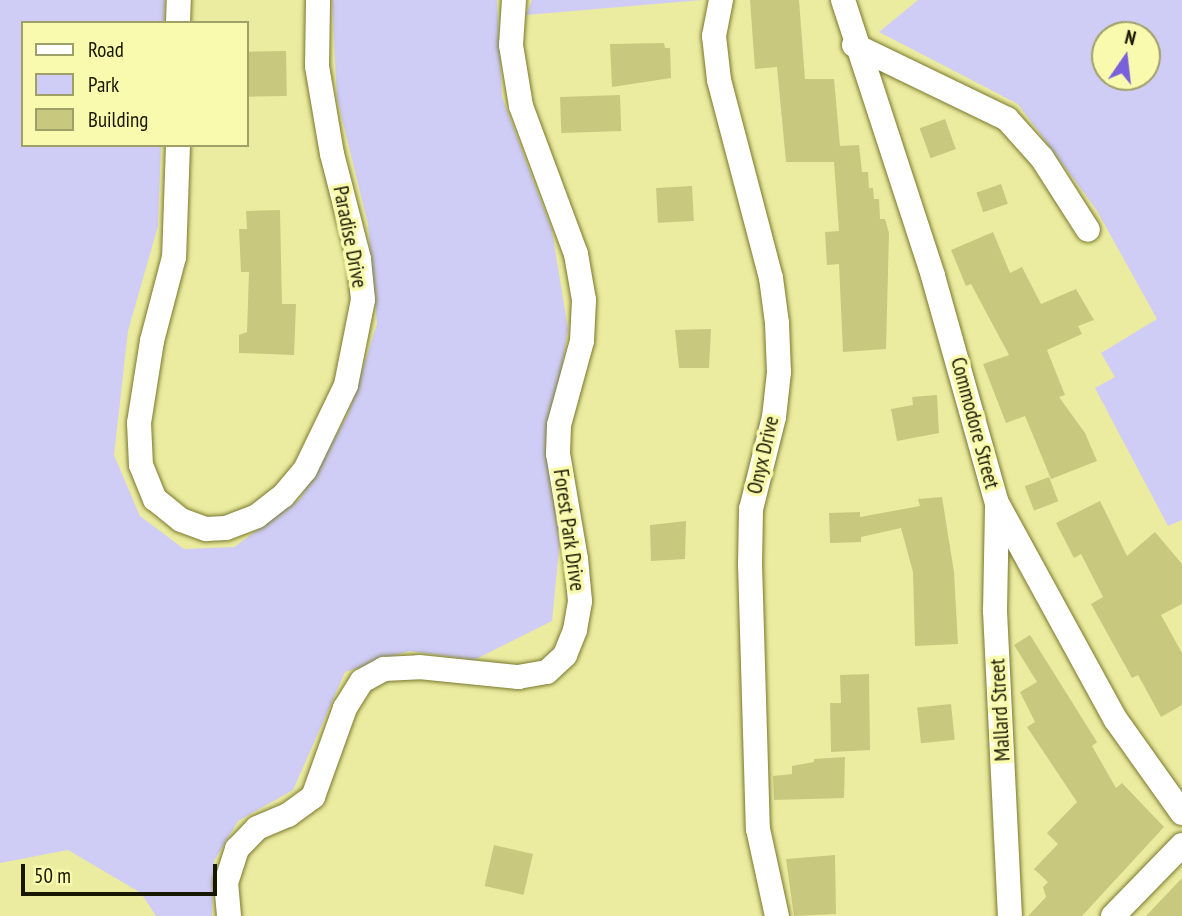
<!DOCTYPE html>
<style>
body{margin:0}
#map{position:relative;width:1182px;height:916px;overflow:hidden;background:#ececa0;font-family:"PT Sans Narrow",sans-serif}
div>[style]{position:absolute}
[style*='--x']{left:calc(var(--x)*1px);top:calc(var(--y)*1px);width:calc(var(--w)*1px);rotate:calc(var(--a)*1deg)}
.green>*{inset:0;background:#cfccf6}
.building>*{inset:0;background:#c8c97e;transform-origin:0 0}
.roads{filter:drop-shadow(0 0 2px #79782e) drop-shadow(0 0 2px #79782e)}
.street>*{height:24px;margin:-12px;padding:0 12px;transform-origin:12px;border-radius:12px;background:#fff}
span{translate:-50% -50%;white-space:nowrap;text-align:center;line-height:1.15;-webkit-text-stroke:7px #f9faad;paint-order:stroke}
.street-label{font-size:21px;color:#181700}
.legend{position:absolute;left:21px;top:21px;width:228px;height:126px;box-sizing:border-box;background:#f9faad;border:2px solid #9f9f68;margin:0;padding:9px 12px;list-style:none;font-size:21px;color:#181700}
.legend li{display:flex;align-items:center;gap:14px;height:35px}
.legend b{width:35px;border:2px solid #9f9f68}
.north{position:absolute;left:1091px;top:21px;width:70px;height:70px;box-sizing:border-box;background:#f9faad;border:2px solid #9f9f68;border-radius:50%;rotate:14deg;font-size:19px;font-weight:700;line-height:28px;text-align:center;color:#181700}
.north::after{content:'';display:block;margin:auto;width:24px;height:32px;background:#7961dc;clip-path:polygon(50% 0,100% 100%,50% 72%,0 100%)}
.scale{position:absolute;left:21px;top:864px;width:196px;height:32px;box-sizing:border-box;border:4px solid #181700;border-top:0;padding-left:9px;font-size:21px;line-height:24px;white-space:nowrap;color:#181700;-webkit-text-stroke:5px #f9faad;paint-order:stroke}
</style>
<div id="map">
<div class="green">
<div style="clip-path:polygon(0 0,165px 0,164px 23px,23px 23px,23px 145px,161px 145px,158px 226px,128px 331px,114px 455px,140px 516px,184px 549px,234px 547px,300px 499px,348px 414px,377px 324px,368px 224px,337px 98px,332px 0,497px 0,502px 97px,552px 231px,568px 329px,547px 461px,561px 530px,552px 621px,474px 660px,409px 651px,345px 672px,293px 790px,238px 821px,214px 861px,212px 916px,156px 916px,141px 893px,68px 850px,0 863px)"></div>
<div style="clip-path:polygon(532px 0,702px 0,526px 15px)"></div>
<div style="clip-path:polygon(evenodd,918px 0,1182px 0,1182px 520px,1168px 526px,1095px 388px,1115px 377px,1101px 353px,1157px 319px,1096px 209px,1018px 104px,879px 32px,918px 0,1147px 35px,1147px 77px,1105px 77px,1105px 35px,1147px 35px)"></div>
</div>
<div class="building">
<div style="clip-path:polygon(750px 0,799px 0,805px 79px,834px 79px,840px 146px,859px 145px,862px 172px,868px 172px,869px 188px,873px 188px,874px 199px,879px 199px,880px 219px,885px 219px,889px 233px,886px 349px,843px 352px,839px 264px,827px 265px,825px 232px,839px 231px,834px 162px,786px 162px,777px 67px,755px 69px)"></div>
<div style="clip-path:polygon(664px 43px,665px 48px,670px 48px,671px 78px,612px 87px,610px 44px)"></div>
<div style="left:286px;top:51px;width:45px;height:39px;rotate:89deg"></div>
<div style="left:620px;top:95px;width:36px;height:60px;rotate:88deg"></div>
<div style="left:945px;top:119px;width:32px;height:27px;rotate:70deg"></div>
<div style="left:1001px;top:184px;width:21px;height:26px;rotate:71deg"></div>
<div style="left:692px;top:186px;width:35px;height:36px;rotate:87deg"></div>
<div style="clip-path:polygon(280px 210px,282px 304px,296px 304px,294px 355px,239px 353px,239px 335px,247px 332px,249px 272px,241px 272px,239px 229px,247px 229px,246px 211px)"></div>
<div style="clip-path:polygon(993px 232px,1010px 273px,1022px 267px,1041px 304px,1076px 289px,1094px 320px,1078px 326px,1082px 334px,1047px 350px,1065px 395px,1059px 397px,1085px 433px,1097px 461px,1051px 479px,1025px 416px,1006px 423px,983px 364px,1009px 355px,971px 284px,966px 286px,951px 250px)"></div>
<div style="clip-path:polygon(711px 329px,709px 368px,679px 368px,675px 330px)"></div>
<div style="clip-path:polygon(937px 395px,939px 433px,897px 441px,891px 409px,913px 405px,912px 397px)"></div>
<div style="left:1049px;top:477px;width:26px;height:26px;rotate:69deg"></div>
<div style="clip-path:polygon(942px 497px,954px 572px,958px 644px,915px 646px,913px 572px,901px 528px,861px 537px,861px 542px,830px 543px,829px 513px,860px 512px,860px 517px,920px 506px,918px 499px)"></div>
<div style="clip-path:polygon(1100px 501px,1127px 556px,1155px 532px,1182px 564px,1182px 604px,1161px 615px,1182px 653px,1182px 705px,1161px 717px,1138px 675px,1132px 678px,1091px 604px,1103px 597px,1081px 554px,1074px 558px,1056px 523px)"></div>
<div style="clip-path:polygon(686px 521px,685px 559px,651px 561px,650px 525px)"></div>
<div style="clip-path:polygon(1030px 635px,1097px 742px,1092px 746px,1116px 788px,1122px 783px,1164px 827px,1082px 916px,1028px 916px,1046px 897px,1043px 887px,1048px 882px,1034px 869px,1058px 844px,1047px 833px,1077px 802px,1027px 727px,1035px 722px,1020px 692px,1037px 682px,1014px 645px)"></div>
<div style="clip-path:polygon(869px 674px,870px 750px,831px 752px,830px 703px,841px 703px,840px 675px)"></div>
<div style="left:951px;top:704px;width:36px;height:34px;rotate:84deg"></div>
<div style="clip-path:polygon(845px 757px,844px 798px,774px 800px,773px 776px,792px 774px,792px 766px,814px 762px,814px 759px)"></div>
<div style="left:494px;top:845px;width:40px;height:42px;rotate:13deg"></div>
<div style="clip-path:polygon(835px 855px,836px 914px,794px 916px,786px 859px)"></div>
<div style="clip-path:polygon(1182px 878px,1182px 916px,1146px 916px)"></div>
</div>
<div class="roads">
<div class="street">
<div style="--x:721;--y:0;--w:37;--a:101"></div>
<div style="--x:714;--y:36;--w:44;--a:83.5"></div>
<div style="--x:719;--y:80;--w:205;--a:75.3"></div>
<div style="--x:771;--y:278;--w:45;--a:82.4"></div>
<div style="--x:777;--y:323;--w:49;--a:87.7"></div>
<div style="--x:779;--y:372;--w:45;--a:96.3"></div>
<div style="--x:774;--y:417;--w:95;--a:104"></div>
<div style="--x:751;--y:509;--w:55;--a:91"></div>
<div style="--x:750;--y:564;--w:265;--a:88.3"></div>
<div style="--x:758;--y:829;--w:89;--a:77.7"></div>
<div style="--x:843;--y:0;--w:290;--a:71.9"></div>
<div style="--x:933;--y:276;--w:236;--a:74.3"></div>
<div style="--x:997;--y:503;--w:247;--a:61.3"></div>
<div style="--x:1116;--y:720;--w:114;--a:54.6"></div>
<div style="--x:178;--y:23;--w:23;--a:-88"></div>
<div style="--x:854;--y:45;--w:170;--a:25.8"></div>
<div style="--x:1007;--y:119;--w:52;--a:48.1"></div>
<div style="--x:1042;--y:158;--w:85;--a:57.4"></div>
<div style="--x:178;--y:145;--w:112;--a:92"></div>
<div style="--x:174;--y:257;--w:87;--a:104.7"></div>
<div style="--x:152;--y:341;--w:83;--a:99"></div>
<div style="--x:139;--y:423;--w:42;--a:87.3"></div>
<div style="--x:141;--y:465;--w:37;--a:68"></div>
<div style="--x:155;--y:499;--w:33;--a:39"></div>
<div style="--x:181;--y:520;--w:27;--a:20"></div>
<div style="--x:206;--y:529;--w:20;--a:-3"></div>
<div style="--x:226;--y:528;--w:33;--a:-21"></div>
<div style="--x:257;--y:516;--w:33;--a:-38"></div>
<div style="--x:283;--y:496;--w:34;--a:-50"></div>
<div style="--x:305;--y:470;--w:94;--a:-64.2"></div>
<div style="--x:346;--y:385;--w:87;--a:-78.7"></div>
<div style="--x:363;--y:300;--w:41;--a:-95.6"></div>
<div style="--x:359;--y:259;--w:108;--a:-104.4"></div>
<div style="--x:332;--y:154;--w:89;--a:-99.7"></div>
<div style="--x:317;--y:66;--w:66;--a:-89.1"></div>
<div style="--x:997;--y:507;--w:104;--a:91.1"></div>
<div style="--x:995;--y:611;--w:305;--a:87.2"></div>
<div style="--x:229;--y:916;--w:33;--a:-95"></div>
<div style="--x:226;--y:883;--w:36;--a:-72"></div>
<div style="--x:237;--y:849;--w:29;--a:-46"></div>
<div style="--x:257;--y:828;--w:34;--a:-23"></div>
<div style="--x:288;--y:815;--w:31;--a:-36"></div>
<div style="--x:313;--y:797;--w:95;--a:-70.2"></div>
<div style="--x:345;--y:708;--w:32;--a:-58"></div>
<div style="--x:362;--y:681;--w:25;--a:-29"></div>
<div style="--x:384;--y:669;--w:35;--a:-3"></div>
<div style="--x:419;--y:667;--w:100;--a:5.8"></div>
<div style="--x:518;--y:677;--w:29;--a:-10"></div>
<div style="--x:547;--y:672;--w:25;--a:-43"></div>
<div style="--x:565;--y:655;--w:27;--a:-68"></div>
<div style="--x:575;--y:630;--w:29;--a:-80"></div>
<div style="--x:580;--y:601;--w:42;--a:-95.4"></div>
<div style="--x:576;--y:559;--w:107;--a:-99.7"></div>
<div style="--x:558;--y:454;--w:29;--a:-88"></div>
<div style="--x:559;--y:425;--w:87;--a:-74.7"></div>
<div style="--x:582;--y:341;--w:41;--a:-87.2"></div>
<div style="--x:584;--y:300;--w:47;--a:-99.9"></div>
<div style="--x:576;--y:254;--w:158;--a:-110.4"></div>
<div style="--x:521;--y:106;--w:62;--a:-99.3"></div>
<div style="--x:511;--y:45;--w:45;--a:-86.2"></div>
<div style="--x:1113;--y:916;--w:99;--a:-45.8"></div>
</div>
</div>
<div class="street-label">
<span style="left:350px;top:237px;rotate:79deg">Paradise Drive</span>
<span style="left:975px;top:423px;rotate:75deg">Commodore Street</span>
<span style="left:763px;top:455px;rotate:-77deg">Onyx Drive</span>
<span style="left:569px;top:530px;rotate:82deg">Forest Park Drive</span>
<span style="left:1000px;top:710px;rotate:-93deg">Mallard Street</span>
</div>
<ul class="legend">
<li><b style="height:9px;background:#fff"></b>Road</li>
<li><b style="height:19px;background:#cfccf6"></b>Park</li>
<li><b style="height:19px;background:#c8c97e"></b>Building</li>
</ul>
<div class="north">N</div>
<div class="scale">50 m</div>
</div>
